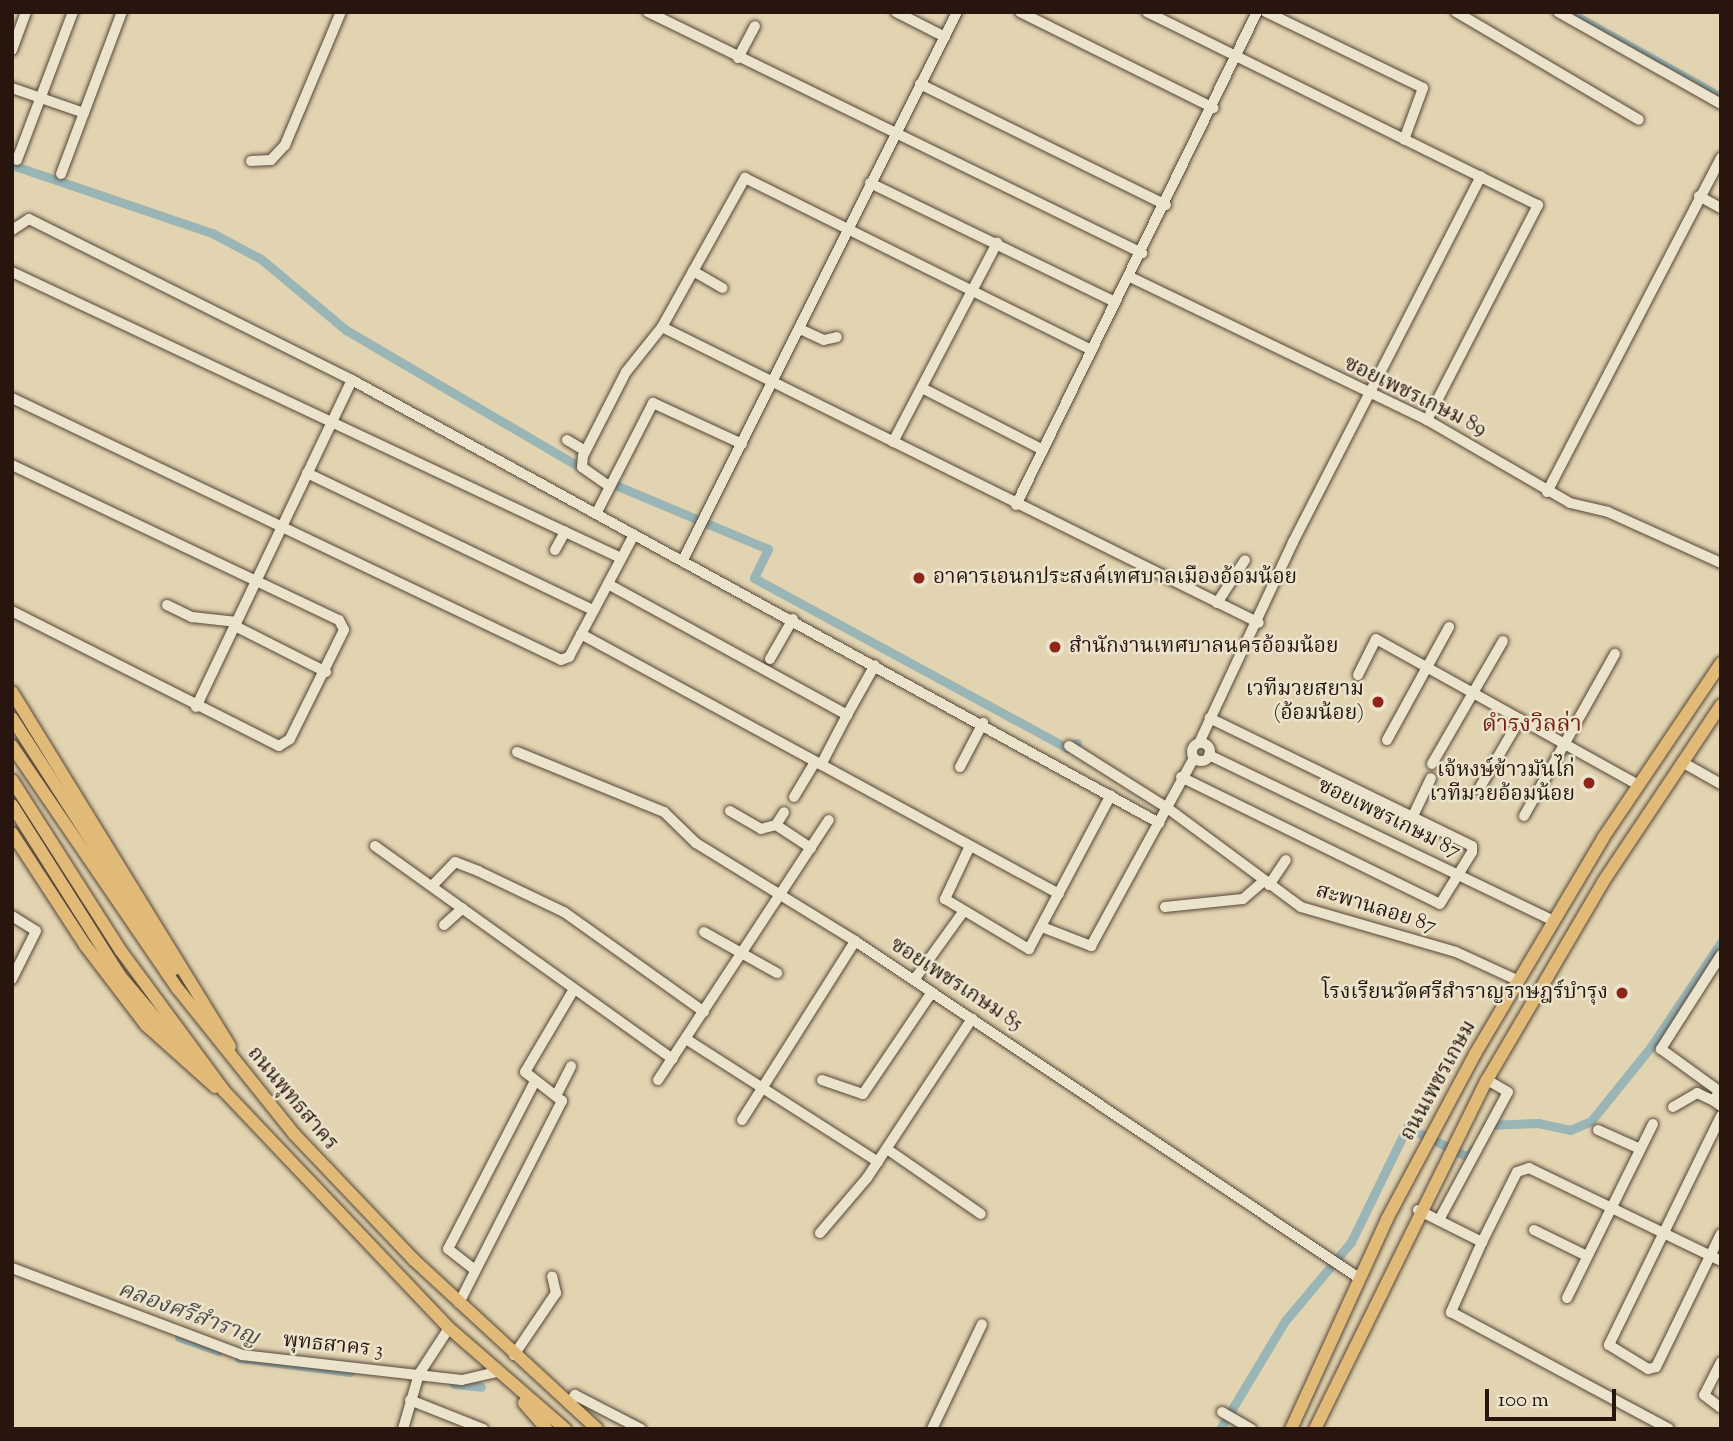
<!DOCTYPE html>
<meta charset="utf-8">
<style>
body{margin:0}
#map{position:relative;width:1733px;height:1441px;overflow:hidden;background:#e2d4b1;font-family:"Sorts Mill Goudy","Noto Serif Thai",serif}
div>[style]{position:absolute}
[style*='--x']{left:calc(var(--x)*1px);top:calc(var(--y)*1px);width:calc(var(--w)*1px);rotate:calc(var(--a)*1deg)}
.canal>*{height:9px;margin:-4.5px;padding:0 4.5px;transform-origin:4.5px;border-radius:4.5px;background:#99b5b6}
.roads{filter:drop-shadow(0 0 2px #564537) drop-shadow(0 0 2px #564537)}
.minor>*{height:10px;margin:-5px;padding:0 5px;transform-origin:5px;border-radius:5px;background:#ece3cc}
.minor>.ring{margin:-5px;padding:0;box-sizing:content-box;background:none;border:10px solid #ece3cc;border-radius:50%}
.major>*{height:12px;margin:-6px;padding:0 6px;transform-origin:6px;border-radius:6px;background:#e1ba78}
.dots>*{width:19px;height:19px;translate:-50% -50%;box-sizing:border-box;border:4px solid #ece3cc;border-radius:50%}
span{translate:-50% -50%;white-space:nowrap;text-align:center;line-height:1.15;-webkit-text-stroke:5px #ece3cc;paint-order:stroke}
.street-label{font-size:21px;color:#27150e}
.poi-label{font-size:21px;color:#27150e}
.left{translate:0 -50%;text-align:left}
.right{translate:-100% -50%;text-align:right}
.neighbourhood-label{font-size:23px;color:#7a1f14}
.water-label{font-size:23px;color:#4f4d49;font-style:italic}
.frame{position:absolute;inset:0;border:14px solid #27150e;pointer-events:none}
.scale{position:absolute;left:1485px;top:1389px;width:131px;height:32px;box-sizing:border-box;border:4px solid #27150e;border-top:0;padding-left:9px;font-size:21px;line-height:24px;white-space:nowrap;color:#27150e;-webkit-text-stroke:5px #ece3cc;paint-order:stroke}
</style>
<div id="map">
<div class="canal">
<div style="--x:1576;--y:16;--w:166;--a:29.2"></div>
<div style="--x:12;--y:165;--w:211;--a:18.8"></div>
<div style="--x:212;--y:233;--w:55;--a:28"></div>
<div style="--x:261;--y:259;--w:111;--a:39.9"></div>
<div style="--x:346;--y:330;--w:278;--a:30.4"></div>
<div style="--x:608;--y:482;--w:173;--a:22.7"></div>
<div style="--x:768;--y:549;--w:32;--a:116"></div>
<div style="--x:754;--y:578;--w:356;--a:28.5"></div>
<div style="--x:1067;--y:748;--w:11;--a:-27"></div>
<div style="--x:1487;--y:1125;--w:51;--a:-2.2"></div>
<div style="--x:1538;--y:1123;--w:33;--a:12"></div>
<div style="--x:1570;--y:1130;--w:23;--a:-23"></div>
<div style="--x:1591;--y:1121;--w:94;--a:-51.1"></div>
<div style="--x:1650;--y:1048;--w:128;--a:-56.2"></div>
<div style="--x:179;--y:1337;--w:42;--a:19.3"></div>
<div style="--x:239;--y:1358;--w:112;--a:7.2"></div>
<div style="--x:454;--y:1384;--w:27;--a:6"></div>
<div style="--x:1220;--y:1429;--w:126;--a:-59"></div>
<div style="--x:1285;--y:1321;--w:103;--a:-50.1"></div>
<div style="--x:1351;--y:1242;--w:128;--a:-64"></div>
<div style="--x:1407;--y:1127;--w:68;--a:26.2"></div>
<div style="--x:1468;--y:1157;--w:9;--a:-58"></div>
</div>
<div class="roads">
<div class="minor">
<div style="--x:648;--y:12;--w:550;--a:26.01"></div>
<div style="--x:896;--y:12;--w:55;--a:27"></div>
<div style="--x:1020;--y:12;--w:216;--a:26.4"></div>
<div style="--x:1147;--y:12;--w:436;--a:26.3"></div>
<div style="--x:1538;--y:205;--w:242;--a:117.3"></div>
<div style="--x:1266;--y:12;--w:174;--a:25.8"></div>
<div style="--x:1423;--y:88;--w:55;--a:110.1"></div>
<div style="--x:1456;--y:12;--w:212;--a:30.5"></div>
<div style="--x:1558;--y:12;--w:187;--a:29.4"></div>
<div style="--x:12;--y:50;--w:40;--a:-69.8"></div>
<div style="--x:738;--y:58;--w:36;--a:-62"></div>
<div style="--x:920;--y:84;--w:274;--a:26.2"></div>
<div style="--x:12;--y:88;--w:76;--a:19.1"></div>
<div style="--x:17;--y:160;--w:158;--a:-69.3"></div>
<div style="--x:251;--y:161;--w:20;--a:-3"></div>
<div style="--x:271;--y:160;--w:21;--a:-47"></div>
<div style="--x:285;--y:145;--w:144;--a:-67.2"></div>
<div style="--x:61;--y:174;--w:173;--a:-69.4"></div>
<div style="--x:870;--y:183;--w:272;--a:25.9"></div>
<div style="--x:1699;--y:196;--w:25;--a:29"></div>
<div style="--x:12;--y:230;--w:20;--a:-33"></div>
<div style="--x:29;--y:219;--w:361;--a:26.5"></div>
<div style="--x:352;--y:380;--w:921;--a:28.76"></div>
<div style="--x:693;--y:271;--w:34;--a:30"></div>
<div style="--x:12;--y:272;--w:673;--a:25.16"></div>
<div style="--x:1130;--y:277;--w:330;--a:25.7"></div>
<div style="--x:1427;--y:420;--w:165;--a:30.1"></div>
<div style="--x:1570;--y:503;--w:39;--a:13"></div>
<div style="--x:1608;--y:512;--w:124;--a:24.3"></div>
<div style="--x:662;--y:327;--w:666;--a:26.37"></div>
<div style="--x:800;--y:329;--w:26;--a:25"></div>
<div style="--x:824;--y:340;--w:13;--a:-13"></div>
<div style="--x:922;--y:388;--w:136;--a:27.1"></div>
<div style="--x:12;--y:398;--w:608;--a:25.51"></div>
<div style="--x:561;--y:660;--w:9;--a:-21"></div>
<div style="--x:569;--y:657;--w:138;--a:-62"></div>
<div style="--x:567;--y:440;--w:21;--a:31"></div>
<div style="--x:893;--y:442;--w:225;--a:-62.4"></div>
<div style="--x:12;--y:465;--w:362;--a:25.4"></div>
<div style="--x:339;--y:620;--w:11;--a:63"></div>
<div style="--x:344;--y:630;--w:122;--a:116.4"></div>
<div style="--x:290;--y:739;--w:13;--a:148"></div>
<div style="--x:279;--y:746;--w:299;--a:-153.2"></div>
<div style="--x:307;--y:473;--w:317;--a:25.6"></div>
<div style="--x:609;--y:486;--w:33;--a:-145"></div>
<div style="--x:582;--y:467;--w:11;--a:-85"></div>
<div style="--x:583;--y:456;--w:94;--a:-62.9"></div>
<div style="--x:626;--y:372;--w:58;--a:-51.3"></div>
<div style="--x:662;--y:327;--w:171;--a:-60.9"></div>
<div style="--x:745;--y:178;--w:386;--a:26.4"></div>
<div style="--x:1547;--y:492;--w:377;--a:-62.5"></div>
<div style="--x:1016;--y:505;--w:549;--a:-63.95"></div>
<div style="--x:596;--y:514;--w:125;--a:-62.8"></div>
<div style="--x:653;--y:403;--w:98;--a:24.7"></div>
<div style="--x:555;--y:550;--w:21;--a:-61"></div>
<div style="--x:683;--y:560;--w:613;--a:-63.43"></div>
<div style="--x:608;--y:584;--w:273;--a:28.7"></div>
<div style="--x:847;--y:715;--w:56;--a:117.5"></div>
<div style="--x:1217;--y:603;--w:51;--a:-56.9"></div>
<div style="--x:167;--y:605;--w:28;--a:26"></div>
<div style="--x:192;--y:617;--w:45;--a:6.3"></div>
<div style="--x:235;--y:626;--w:102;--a:26.8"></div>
<div style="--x:581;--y:634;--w:544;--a:28.54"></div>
<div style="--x:770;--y:659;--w:46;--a:-60.1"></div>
<div style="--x:1358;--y:675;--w:40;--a:-63.4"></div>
<div style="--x:1376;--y:639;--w:299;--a:29.1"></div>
<div style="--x:196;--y:707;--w:362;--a:-64.5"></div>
<div style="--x:847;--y:715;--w:57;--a:-60.8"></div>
<div style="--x:1387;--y:740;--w:129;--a:-61.2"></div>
<div class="ring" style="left:1192px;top:743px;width:8px;height:8px"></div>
<div style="--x:1199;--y:743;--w:222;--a:-64.9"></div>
<div style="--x:1293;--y:542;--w:411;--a:-62.8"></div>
<div style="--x:1069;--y:746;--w:115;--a:32.2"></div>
<div style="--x:1166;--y:807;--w:168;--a:36.5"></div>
<div style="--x:1301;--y:907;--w:161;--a:16.2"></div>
<div style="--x:1456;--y:952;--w:67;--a:24.7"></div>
<div style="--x:517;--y:752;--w:159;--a:22.2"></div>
<div style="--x:664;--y:812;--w:45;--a:44.1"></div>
<div style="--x:696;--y:843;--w:187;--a:31.6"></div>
<div style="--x:855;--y:941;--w:606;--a:33.77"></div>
<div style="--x:1209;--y:755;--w:381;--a:25.7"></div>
<div style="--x:1682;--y:762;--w:45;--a:29.4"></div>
<div style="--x:1432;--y:764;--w:142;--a:-60"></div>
<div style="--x:960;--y:767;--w:50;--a:-62.4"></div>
<div style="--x:1181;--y:777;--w:288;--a:26.1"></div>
<div style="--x:1440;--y:904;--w:61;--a:-58.4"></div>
<div style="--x:1472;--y:852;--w:6;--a:-90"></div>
<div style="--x:1472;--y:846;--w:292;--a:-154"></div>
<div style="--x:1479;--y:789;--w:81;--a:-59.6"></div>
<div style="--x:794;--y:797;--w:41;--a:-59"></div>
<div style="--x:730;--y:811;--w:36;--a:30"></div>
<div style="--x:761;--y:829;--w:16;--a:-15"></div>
<div style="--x:776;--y:825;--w:15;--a:-58"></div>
<div style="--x:1524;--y:816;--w:186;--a:-60.7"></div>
<div style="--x:1412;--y:818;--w:44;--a:-64.6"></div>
<div style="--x:776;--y:825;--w:42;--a:33.3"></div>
<div style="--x:375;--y:846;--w:366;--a:35.6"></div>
<div style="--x:970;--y:846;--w:59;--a:115.3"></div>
<div style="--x:945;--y:899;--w:98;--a:30.8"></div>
<div style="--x:1029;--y:949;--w:174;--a:-62"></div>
<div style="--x:1269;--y:885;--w:30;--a:-56"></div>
<div style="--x:432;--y:886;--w:33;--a:-46"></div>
<div style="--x:455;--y:862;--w:25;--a:21"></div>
<div style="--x:478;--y:871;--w:95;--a:25.5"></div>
<div style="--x:564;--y:912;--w:172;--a:35.5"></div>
<div style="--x:1165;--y:907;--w:78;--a:-5.9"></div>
<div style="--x:1243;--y:899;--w:28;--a:-41"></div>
<div style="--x:12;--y:916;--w:28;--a:32"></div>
<div style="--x:36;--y:931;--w:54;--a:116.6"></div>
<div style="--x:444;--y:925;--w:25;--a:-42"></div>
<div style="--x:1042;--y:927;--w:53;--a:21.2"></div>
<div style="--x:1091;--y:946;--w:214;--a:-61.3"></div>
<div style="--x:704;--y:932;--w:84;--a:29.3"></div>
<div style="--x:1721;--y:955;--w:112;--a:122.6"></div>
<div style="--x:1661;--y:1049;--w:72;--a:35.9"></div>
<div style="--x:1719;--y:1091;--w:11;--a:117"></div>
<div style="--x:1714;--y:1101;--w:9;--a:36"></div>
<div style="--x:914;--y:980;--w:84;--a:-54.2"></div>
<div style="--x:686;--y:1039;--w:228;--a:32.6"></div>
<div style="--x:658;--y:1080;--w:311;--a:-56.7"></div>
<div style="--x:822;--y:1080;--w:43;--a:18.9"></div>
<div style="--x:863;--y:1094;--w:123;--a:-55.9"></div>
<div style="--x:558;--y:1092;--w:29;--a:-63"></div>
<div style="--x:1673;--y:1107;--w:28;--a:-30"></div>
<div style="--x:1697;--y:1093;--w:19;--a:25"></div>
<div style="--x:1721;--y:1116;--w:255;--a:116.1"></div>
<div style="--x:1609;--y:1345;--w:46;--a:31.6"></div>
<div style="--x:1648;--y:1369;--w:8;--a:-14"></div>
<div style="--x:1656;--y:1367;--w:148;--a:-64"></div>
<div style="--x:742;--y:1120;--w:212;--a:-57.7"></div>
<div style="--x:1598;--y:1130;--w:46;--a:24.3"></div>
<div style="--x:887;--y:1149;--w:114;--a:34.7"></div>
<div style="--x:1418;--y:1210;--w:72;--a:26.6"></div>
<div style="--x:1482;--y:1242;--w:78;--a:-63.4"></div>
<div style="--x:1517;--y:1172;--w:13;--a:-18"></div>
<div style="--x:1529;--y:1168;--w:213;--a:25.8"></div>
<div style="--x:1439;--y:1220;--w:145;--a:-61.7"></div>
<div style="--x:1508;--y:1092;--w:24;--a:-150"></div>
<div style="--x:1534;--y:1230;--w:59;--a:26.1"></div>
<div style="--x:820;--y:1233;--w:72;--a:-49.5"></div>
<div style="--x:867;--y:1178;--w:191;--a:-56.6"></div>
<div style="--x:1482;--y:1242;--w:77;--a:113.9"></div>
<div style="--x:1451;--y:1312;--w:247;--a:28.2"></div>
<div style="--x:12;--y:1268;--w:246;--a:20.7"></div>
<div style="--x:242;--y:1355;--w:221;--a:6.5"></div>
<div style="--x:462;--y:1380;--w:36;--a:-13"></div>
<div style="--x:475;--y:1270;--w:34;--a:-142"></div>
<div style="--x:448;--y:1249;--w:189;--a:-62.6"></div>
<div style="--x:1567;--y:1298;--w:194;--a:-63.7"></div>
<div style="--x:459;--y:1303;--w:227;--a:-63"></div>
<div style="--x:562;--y:1101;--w:47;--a:-141.9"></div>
<div style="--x:525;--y:1072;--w:96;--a:-59.4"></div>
<div style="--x:514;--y:1355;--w:75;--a:-55.9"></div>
<div style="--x:556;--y:1293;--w:17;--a:-103"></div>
<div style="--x:1721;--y:1362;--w:37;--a:117"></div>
<div style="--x:1704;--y:1395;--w:21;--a:37"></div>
<div style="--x:410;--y:1400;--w:79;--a:21.7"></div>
<div style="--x:569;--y:1404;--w:11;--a:-56"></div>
<div style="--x:575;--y:1395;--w:74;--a:27.3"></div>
<div style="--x:1222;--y:1412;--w:34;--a:30"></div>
<div style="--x:403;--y:1429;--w:57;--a:-73.8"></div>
<div style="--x:419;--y:1374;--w:55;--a:-56.9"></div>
<div style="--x:932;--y:1429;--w:116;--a:-64.5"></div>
</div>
<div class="major">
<div style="--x:12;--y:692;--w:416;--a:58.4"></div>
<div style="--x:12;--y:718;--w:299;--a:57.2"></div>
<div style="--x:12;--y:746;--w:294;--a:55.7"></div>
<div style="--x:178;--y:989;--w:187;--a:51.3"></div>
<div style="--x:295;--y:1135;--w:173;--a:46.4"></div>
<div style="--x:414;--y:1260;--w:249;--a:42.7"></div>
<div style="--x:12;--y:780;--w:203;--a:57.5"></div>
<div style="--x:121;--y:951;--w:175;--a:53.6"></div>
<div style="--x:225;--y:1092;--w:325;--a:46.5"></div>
<div style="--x:449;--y:1328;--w:154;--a:41"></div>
<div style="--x:12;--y:805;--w:202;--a:57.7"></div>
<div style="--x:120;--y:976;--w:114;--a:49.6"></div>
<div style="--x:12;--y:833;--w:134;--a:56.9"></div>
<div style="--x:85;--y:945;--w:101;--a:52.7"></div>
<div style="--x:146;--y:1025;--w:93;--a:41.9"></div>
<div style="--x:524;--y:1403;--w:35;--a:49"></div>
<div style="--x:1291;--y:1429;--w:231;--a:-65.4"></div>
<div style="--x:1387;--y:1219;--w:187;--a:-61.9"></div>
<div style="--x:1475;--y:1054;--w:251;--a:-59.3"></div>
<div style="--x:1603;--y:838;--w:211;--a:-56"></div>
<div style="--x:1315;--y:1429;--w:389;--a:-63.8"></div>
<div style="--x:1487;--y:1080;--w:229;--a:-59.6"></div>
<div style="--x:1603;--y:882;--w:213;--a:-56.3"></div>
</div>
</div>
<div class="dots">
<div style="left:919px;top:578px;background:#8f2418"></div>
<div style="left:1055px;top:647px;background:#8f2418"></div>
<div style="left:1378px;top:702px;background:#8f2418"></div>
<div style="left:1589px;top:783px;background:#8f2418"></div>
<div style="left:1622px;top:993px;background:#8f2418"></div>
</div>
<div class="street-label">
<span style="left:1415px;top:397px;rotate:26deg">ซอยเพชรเกษม 89</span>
<span style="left:1389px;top:819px;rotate:26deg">ซอยเพชรเกษม 87</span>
<span style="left:1376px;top:909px;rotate:17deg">สะพานลอย 87</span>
<span style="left:956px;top:985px;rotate:33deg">ซอยเพชรเกษม 85</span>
<span style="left:1439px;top:1081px;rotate:-61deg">ถนนเพชรเกษม</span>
<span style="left:292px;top:1099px;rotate:50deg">ถนนพุทธสาคร</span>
<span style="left:333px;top:1346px;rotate:6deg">พุทธสาคร 3</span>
</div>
<div class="poi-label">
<span class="left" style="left:933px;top:578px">อาคารเอนกประสงค์เทศบาลเมืองอ้อมน้อย</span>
<span class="left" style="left:1069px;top:647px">สำนักงานเทศบาลนครอ้อมน้อย</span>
<span class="right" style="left:1364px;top:702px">เวทีมวยสยาม<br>(อ้อมน้อย)</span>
<span class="right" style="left:1575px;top:783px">เจ้หงษ์ข้าวมันไก่<br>เวทีมวยอ้อมน้อย</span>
<span class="right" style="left:1608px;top:993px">โรงเรียนวัดศรีสําราญราษฎร์บํารุง</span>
</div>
<div class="neighbourhood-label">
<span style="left:1532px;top:726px">ดำรงวิลล่า</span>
</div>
<div class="water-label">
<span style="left:188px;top:1315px;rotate:20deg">คลองศรีสำราญ</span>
</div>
<div class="frame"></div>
<div class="scale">100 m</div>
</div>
